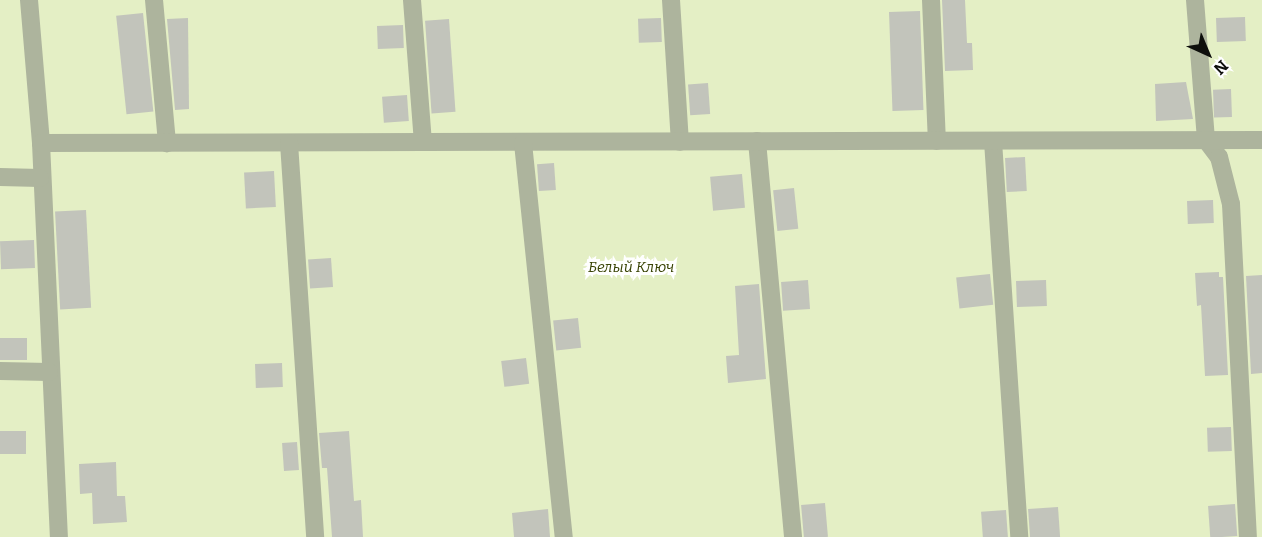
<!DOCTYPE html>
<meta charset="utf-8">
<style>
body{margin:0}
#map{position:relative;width:1262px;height:537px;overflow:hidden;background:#f8fbf1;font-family:Bitter,serif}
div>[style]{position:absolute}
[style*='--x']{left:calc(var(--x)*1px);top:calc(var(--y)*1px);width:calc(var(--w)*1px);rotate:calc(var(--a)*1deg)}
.green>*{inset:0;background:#e4efc5;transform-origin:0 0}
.building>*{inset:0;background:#c2c4bb;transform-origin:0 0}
.service>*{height:18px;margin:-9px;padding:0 9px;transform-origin:9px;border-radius:9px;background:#adb49d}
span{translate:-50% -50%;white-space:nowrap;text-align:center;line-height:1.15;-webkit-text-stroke:6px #fff;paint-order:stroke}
.park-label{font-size:15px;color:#394304;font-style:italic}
.north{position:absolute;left:1178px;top:24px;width:60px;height:60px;-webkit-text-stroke:4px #fff;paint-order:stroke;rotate:136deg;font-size:16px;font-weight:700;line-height:24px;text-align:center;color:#0e0f0c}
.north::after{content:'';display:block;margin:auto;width:21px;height:27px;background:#0e0f0c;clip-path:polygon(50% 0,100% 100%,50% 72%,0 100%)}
</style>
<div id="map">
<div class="green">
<div style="left:0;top:0;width:1262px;height:537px"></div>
</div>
<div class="building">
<div style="clip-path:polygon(942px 0,965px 0,967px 43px,972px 43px,973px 70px,945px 71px)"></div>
<div style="left:920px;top:11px;width:99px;height:31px;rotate:88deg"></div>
<div style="left:143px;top:13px;width:99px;height:27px;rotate:84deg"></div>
<div style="left:1245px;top:17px;width:24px;height:29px;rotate:88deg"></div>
<div style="clip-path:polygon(188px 18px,189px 109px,175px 110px,167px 19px)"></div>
<div style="left:661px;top:18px;width:24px;height:23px;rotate:88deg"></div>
<div style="left:449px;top:19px;width:93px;height:24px;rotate:86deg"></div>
<div style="left:403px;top:25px;width:23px;height:26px;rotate:88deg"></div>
<div style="clip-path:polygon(1186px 82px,1193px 119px,1156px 121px,1155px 84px)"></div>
<div style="left:708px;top:83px;width:31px;height:20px;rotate:86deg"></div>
<div style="left:1231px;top:89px;width:28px;height:18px;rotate:88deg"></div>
<div style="left:407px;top:95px;width:26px;height:25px;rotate:86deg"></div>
<div style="left:1025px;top:157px;width:34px;height:20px;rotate:87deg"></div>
<div style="left:554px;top:163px;width:27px;height:17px;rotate:86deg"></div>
<div style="left:274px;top:171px;width:36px;height:30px;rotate:87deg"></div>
<div style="left:742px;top:174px;width:34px;height:32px;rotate:85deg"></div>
<div style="left:794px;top:188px;width:41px;height:21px;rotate:84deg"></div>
<div style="left:1213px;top:200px;width:23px;height:26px;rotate:88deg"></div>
<div style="left:86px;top:210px;width:98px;height:31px;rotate:87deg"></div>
<div style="left:34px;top:240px;width:28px;height:34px;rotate:88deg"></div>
<div style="left:331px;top:258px;width:29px;height:23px;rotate:86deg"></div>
<div style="clip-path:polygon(1219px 272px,1219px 277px,1223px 277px,1228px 375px,1205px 376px,1201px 305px,1197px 306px,1195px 273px)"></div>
<div style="left:990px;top:274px;width:31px;height:34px;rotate:84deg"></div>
<div style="clip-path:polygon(1262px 275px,1262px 373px,1251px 374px,1246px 276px)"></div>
<div style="left:808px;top:280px;width:29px;height:27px;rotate:86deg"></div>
<div style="left:1046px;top:280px;width:26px;height:30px;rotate:88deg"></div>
<div style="clip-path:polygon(759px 284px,766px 379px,728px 383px,726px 356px,739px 355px,735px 286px)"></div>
<div style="left:578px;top:318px;width:30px;height:25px;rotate:84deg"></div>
<div style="left:27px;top:338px;width:22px;height:27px;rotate:90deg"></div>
<div style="left:526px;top:358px;width:26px;height:25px;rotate:83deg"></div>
<div style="left:282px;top:363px;width:24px;height:27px;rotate:88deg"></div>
<div style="left:1231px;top:427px;width:24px;height:24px;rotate:88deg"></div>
<div style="left:0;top:431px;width:26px;height:23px"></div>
<div style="clip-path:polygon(349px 431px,354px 501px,361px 500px,363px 537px,332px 537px,327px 468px,322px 468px,319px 433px)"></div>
<div style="left:297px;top:442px;width:28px;height:15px;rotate:86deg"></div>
<div style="clip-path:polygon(116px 462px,117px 496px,125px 496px,127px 522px,93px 524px,92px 493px,80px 494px,79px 464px)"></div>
<div style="left:825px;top:503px;width:34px;height:24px;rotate:85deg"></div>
<div style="left:1235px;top:504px;width:32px;height:27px;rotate:86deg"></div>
<div style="left:1058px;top:507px;width:30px;height:30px;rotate:86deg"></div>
<div style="clip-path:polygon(548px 509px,550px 537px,514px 537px,512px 513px)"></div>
<div style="left:1006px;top:510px;width:27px;height:25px;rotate:86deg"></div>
</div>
<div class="service">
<div style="--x:29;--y:0;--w:144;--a:85.2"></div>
<div style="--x:41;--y:143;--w:394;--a:87.4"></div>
<div style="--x:154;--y:0;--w:144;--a:84.8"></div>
<div style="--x:412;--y:0;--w:142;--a:85.6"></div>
<div style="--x:671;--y:0;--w:142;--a:86.4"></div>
<div style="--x:931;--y:0;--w:141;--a:87.6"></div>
<div style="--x:1195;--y:0;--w:140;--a:85.5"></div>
<div style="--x:1206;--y:140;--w:21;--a:53"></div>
<div style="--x:1219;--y:157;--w:49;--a:75.7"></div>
<div style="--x:1231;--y:204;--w:333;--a:87.1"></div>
<div style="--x:757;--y:141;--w:398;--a:84.8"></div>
<div style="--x:993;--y:141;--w:397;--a:86.2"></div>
<div style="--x:41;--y:143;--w:1221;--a:-0.14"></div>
<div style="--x:289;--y:143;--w:395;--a:86.2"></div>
<div style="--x:523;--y:143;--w:396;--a:84.1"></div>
<div style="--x:0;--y:177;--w:40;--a:1.4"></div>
<div style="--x:0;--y:371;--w:49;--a:1.2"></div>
</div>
<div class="park-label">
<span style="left:631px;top:268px">Белый Ключ</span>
</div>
<div class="north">N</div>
</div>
